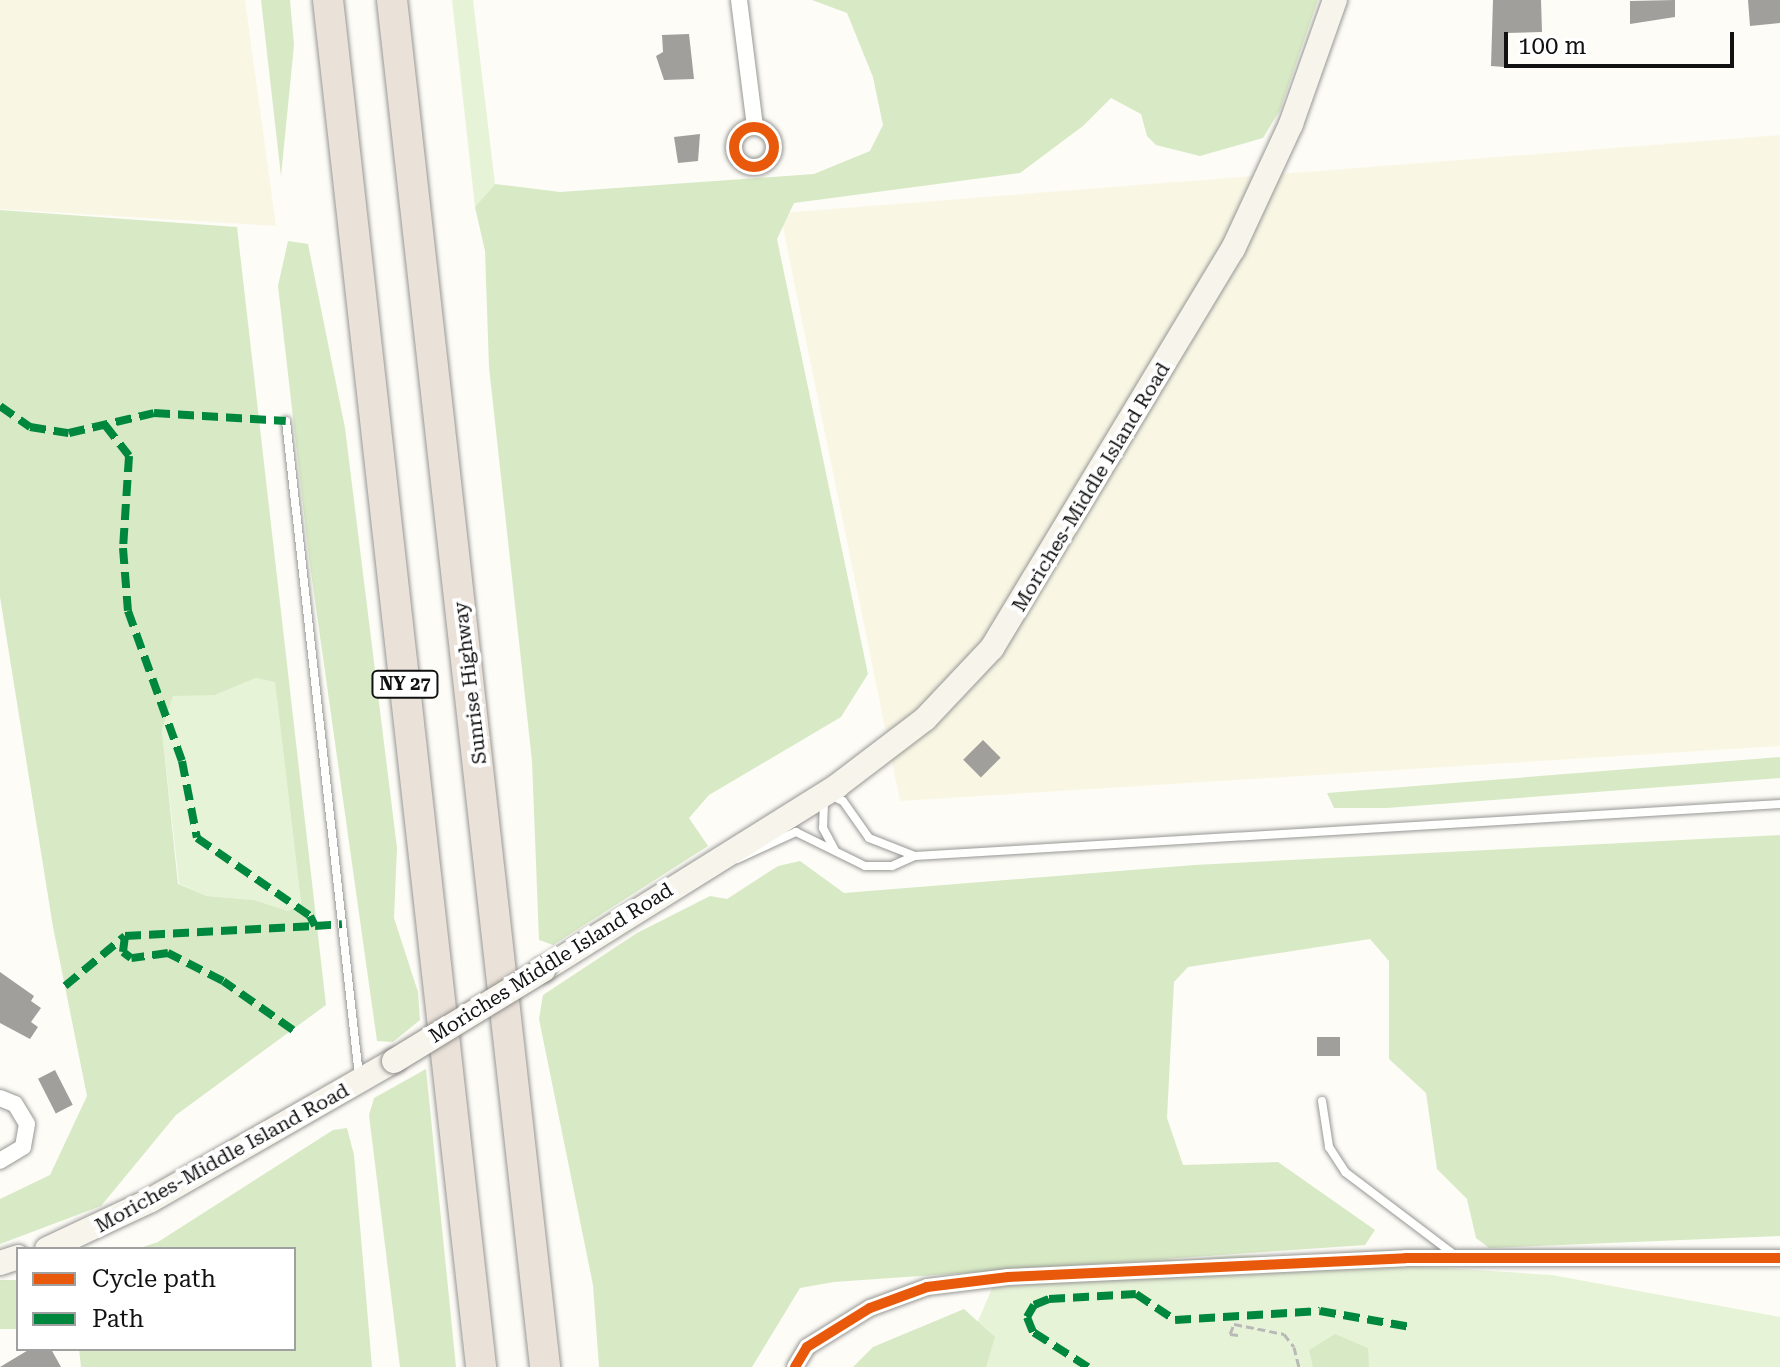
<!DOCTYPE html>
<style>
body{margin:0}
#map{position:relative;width:1780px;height:1367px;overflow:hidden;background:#fdfcf7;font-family:"Roboto Serif",serif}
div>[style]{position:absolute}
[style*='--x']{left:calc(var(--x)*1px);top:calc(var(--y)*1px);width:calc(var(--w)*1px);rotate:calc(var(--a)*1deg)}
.farmland>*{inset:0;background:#f9f7e4}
.green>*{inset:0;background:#e7f3d7}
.forest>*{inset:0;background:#d8eac5;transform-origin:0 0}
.building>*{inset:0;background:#a19f9c;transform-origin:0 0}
.path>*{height:3px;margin-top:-1.5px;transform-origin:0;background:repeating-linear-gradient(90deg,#b9b9b8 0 8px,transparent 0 12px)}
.roads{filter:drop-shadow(0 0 2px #979795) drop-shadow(0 0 2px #979795)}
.service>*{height:8px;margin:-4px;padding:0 4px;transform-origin:4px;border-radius:4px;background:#fffffe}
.minor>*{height:16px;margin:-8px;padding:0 8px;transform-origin:8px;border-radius:8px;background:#fffffe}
.minor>.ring{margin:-8px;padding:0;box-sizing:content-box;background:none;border:16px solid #fffffe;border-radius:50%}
.secondary>*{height:24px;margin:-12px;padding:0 12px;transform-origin:12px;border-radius:12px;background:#f6f4eb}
.motorway>*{height:30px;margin:-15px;padding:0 15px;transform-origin:15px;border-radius:15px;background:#eae1d8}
.bridges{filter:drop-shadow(0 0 2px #8e8d8b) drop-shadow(0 0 2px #8e8d8b)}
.secondary-bridge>*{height:24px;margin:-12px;padding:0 12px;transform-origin:12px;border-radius:12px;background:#f6f4eb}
.quiet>*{height:8px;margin-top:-4px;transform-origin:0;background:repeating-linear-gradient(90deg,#00873e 0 16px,transparent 0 24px)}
.cycleway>*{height:10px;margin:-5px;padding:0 5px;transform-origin:5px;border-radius:5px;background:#e8590c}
.cycleway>.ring{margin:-5px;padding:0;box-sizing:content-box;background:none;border:10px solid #e8590c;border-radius:50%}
span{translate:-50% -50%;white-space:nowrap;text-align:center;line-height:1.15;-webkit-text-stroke:8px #fff;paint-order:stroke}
.shield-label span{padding:2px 6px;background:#fff;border:2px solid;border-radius:6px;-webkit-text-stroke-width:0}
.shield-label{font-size:18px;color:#111;font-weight:700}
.street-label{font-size:20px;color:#111}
.legend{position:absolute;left:16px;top:1247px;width:280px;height:104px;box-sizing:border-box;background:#fff;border:2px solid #a0a0a0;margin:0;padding:10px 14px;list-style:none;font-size:24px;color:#111}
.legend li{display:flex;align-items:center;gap:16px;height:40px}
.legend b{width:40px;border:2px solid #a0a0a0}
.scale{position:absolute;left:1504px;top:32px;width:230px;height:36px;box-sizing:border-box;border:4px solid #111;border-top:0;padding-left:10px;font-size:24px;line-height:28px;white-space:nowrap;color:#111;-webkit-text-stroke:6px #fff;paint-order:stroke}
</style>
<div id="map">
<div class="farmland">
<div style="clip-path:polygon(0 0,245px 0,276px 226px,0 209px)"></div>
<div style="clip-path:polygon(1780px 135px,1780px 746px,900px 801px,780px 213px)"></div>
</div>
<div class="green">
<div style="clip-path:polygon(452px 0,473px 0,495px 184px,475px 207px)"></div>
<div style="clip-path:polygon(256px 678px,275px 681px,301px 903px,288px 911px,254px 900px,207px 896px,179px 884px,162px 730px,173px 695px,215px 695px)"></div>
<div style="clip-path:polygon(1093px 1248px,1177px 1260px,1241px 1255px,1552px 1275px,1780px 1317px,1780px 1367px,958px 1367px,1001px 1268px)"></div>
</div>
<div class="forest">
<div style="clip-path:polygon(261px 0,290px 0,294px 45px,281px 176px)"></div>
<div style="clip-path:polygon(812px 0,1318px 0,1280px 110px,1263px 138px,1200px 156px,1156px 145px,1147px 136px,1141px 114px,1111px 98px,1083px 126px,1020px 173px,794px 203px,777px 239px,868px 674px,841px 717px,709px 795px,689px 818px,708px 846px,553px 945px,539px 940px,532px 761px,489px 367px,485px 251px,475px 207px,495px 184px,560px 192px,814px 174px,870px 151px,883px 125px,873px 77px,847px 13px)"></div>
<div style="clip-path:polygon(evenodd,0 210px,237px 227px,326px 1005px,176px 1115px,101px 1206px,0 1244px,0 1199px,50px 1175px,87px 1096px,53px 927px,0 597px,0 210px,256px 678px,275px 682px,301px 903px,288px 911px,254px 900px,207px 896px,178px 884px,162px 730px,173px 696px,215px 695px,256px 678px)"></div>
<div style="clip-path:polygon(288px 241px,308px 244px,345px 428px,397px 848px,394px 918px,418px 992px,420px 1020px,393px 1042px,377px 1041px,309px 558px,278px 286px)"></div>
<div style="clip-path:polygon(1780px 757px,1780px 778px,1387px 808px,1334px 808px,1327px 793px)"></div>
<div style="clip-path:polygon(1780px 835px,1780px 1236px,1489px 1248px,1476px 1238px,1467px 1199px,1437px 1169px,1426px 1093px,1389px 1059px,1389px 961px,1370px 939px,1188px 967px,1174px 982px,1167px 1118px,1183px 1165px,1278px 1162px,1375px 1230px,1365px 1245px,834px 1282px,800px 1288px,752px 1367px,599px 1367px,593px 1285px,539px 1019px,543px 995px,637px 933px,710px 896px,727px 899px,778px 866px,800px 861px,844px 893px,1194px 865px)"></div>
<div style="clip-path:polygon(426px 1069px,456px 1367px,400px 1367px,369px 1115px,374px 1098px)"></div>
<div style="clip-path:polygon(347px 1128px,354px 1155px,372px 1367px,81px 1367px,79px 1349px,294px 1349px,294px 1249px,137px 1249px,158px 1242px,333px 1130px)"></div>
<div style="left:18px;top:1280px;width:49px;height:18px;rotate:90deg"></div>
<div style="clip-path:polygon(964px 1309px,995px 1337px,986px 1367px,853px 1367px,873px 1347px)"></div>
<div style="clip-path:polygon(1335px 1334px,1368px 1348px,1369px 1367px,1313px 1367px,1309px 1350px)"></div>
</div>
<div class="building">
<div style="clip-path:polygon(1493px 0,1541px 0,1542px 32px,1506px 33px,1504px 67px,1491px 66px)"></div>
<div style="clip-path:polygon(1675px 0,1675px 17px,1630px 24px,1630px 1px)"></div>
<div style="clip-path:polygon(1748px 0,1780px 0,1780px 23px,1750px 26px)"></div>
<div style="clip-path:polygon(689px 34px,694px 79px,664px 80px,656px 56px,663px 52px,662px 35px)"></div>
<div style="clip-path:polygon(700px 134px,698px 161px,678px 163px,674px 137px)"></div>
<div style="left:983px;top:740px;width:25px;height:28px;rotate:45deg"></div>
<div style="clip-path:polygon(0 972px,34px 996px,31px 1001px,41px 1008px,31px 1022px,38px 1027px,30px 1039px,0 1023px)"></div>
<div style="left:1317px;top:1037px;width:23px;height:19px"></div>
<div style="left:55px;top:1070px;width:39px;height:19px;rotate:63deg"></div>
<div style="clip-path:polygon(30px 1349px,51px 1349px,61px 1367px,0 1367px)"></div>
</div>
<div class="path">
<div style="--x:1238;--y:1335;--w:8;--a:-173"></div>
<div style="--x:1230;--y:1334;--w:11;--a:-68"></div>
<div style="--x:1234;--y:1324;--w:51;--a:11.3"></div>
<div style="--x:1284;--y:1334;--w:16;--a:52"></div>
<div style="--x:1294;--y:1347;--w:21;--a:76"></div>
</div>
<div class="roads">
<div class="service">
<div style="--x:286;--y:421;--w:659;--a:83.64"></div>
<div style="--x:830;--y:795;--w:14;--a:25"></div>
<div style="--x:843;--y:801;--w:45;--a:54.9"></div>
<div style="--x:869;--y:838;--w:49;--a:21.4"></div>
<div style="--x:915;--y:856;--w:867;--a:-3.44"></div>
<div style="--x:824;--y:801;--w:27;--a:92"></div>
<div style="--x:823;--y:828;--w:24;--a:62"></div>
<div style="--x:737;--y:859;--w:65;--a:-24.6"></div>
<div style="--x:796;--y:832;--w:77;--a:26.2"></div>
<div style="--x:865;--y:866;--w:27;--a:0"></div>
<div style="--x:892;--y:866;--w:24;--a:-24"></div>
<div style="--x:1322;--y:1101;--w:47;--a:81.3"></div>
<div style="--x:1329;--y:1147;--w:30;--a:57"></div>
<div style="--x:1345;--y:1172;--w:139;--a:37.1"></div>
</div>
<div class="minor">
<div style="--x:739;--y:0;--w:127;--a:82.8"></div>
<div class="ring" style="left:734px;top:127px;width:24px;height:24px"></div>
<div style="--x:0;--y:1098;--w:16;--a:22"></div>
<div style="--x:15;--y:1104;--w:23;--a:59"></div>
<div style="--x:27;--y:1124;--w:23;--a:100"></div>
<div style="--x:23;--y:1147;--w:27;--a:149"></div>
<div style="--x:795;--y:1367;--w:23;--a:-59"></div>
<div style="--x:807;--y:1347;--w:74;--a:-31.8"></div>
<div style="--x:870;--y:1308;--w:61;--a:-20.2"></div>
<div style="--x:927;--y:1287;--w:82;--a:-7"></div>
<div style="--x:1008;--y:1277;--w:398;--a:-2.7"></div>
<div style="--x:1406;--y:1258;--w:374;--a:0"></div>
</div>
<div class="secondary">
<div style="--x:543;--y:970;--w:347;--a:-32"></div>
<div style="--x:837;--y:786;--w:111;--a:-37.3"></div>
<div style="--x:925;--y:719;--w:98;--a:-46.7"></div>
<div style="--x:992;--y:648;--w:466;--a:-58.9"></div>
<div style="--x:1233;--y:249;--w:138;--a:-65.1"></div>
<div style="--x:1291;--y:124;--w:132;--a:-70.5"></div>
<div style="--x:47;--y:1249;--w:115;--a:-25.2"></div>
<div style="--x:151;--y:1200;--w:280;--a:-29.8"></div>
<div style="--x:0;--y:1263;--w:19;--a:-18"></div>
</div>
<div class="motorway">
<div style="--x:328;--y:0;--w:1376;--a:83.61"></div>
<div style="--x:392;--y:0;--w:1376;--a:83.61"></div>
</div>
</div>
<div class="bridges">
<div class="secondary-bridge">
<div style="--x:394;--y:1061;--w:175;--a:-31.4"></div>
</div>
</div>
<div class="quiet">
<div style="--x:0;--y:406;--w:37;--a:35"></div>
<div style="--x:30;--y:427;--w:39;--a:9"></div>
<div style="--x:69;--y:433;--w:87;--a:-13.2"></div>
<div style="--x:154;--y:413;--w:132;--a:3.5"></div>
<div style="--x:105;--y:425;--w:39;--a:52"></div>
<div style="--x:129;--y:456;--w:92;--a:93.7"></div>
<div style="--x:123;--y:548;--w:63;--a:85.5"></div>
<div style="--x:128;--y:611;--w:159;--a:70.2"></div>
<div style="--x:182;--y:761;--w:78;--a:79"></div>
<div style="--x:197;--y:838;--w:137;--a:34.6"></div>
<div style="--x:310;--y:916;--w:11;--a:63"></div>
<div style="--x:315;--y:926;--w:27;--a:-4"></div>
<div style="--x:65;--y:986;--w:78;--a:-39.8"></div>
<div style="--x:293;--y:1030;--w:85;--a:-145"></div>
<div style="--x:223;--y:981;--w:62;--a:-153"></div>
<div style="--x:168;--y:953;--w:37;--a:172"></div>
<div style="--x:131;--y:958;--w:10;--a:-143"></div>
<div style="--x:123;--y:952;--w:16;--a:-83"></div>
<div style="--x:125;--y:936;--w:190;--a:-3"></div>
<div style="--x:1088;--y:1367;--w:65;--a:-147.5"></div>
<div style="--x:1033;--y:1332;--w:16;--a:-112"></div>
<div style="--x:1027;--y:1317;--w:14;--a:-60"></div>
<div style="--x:1034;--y:1305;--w:16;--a:-22"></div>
<div style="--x:1049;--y:1299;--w:87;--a:-3.3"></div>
<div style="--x:1136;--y:1294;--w:47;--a:33.7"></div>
<div style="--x:1175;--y:1320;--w:145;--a:-3.6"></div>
<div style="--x:1320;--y:1311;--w:92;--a:10"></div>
</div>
<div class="cycleway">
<div class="ring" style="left:734px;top:127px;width:30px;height:30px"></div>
<div style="--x:795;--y:1367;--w:23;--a:-59"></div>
<div style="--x:807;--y:1347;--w:74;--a:-31.8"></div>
<div style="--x:870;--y:1308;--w:61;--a:-20.2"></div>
<div style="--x:927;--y:1287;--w:82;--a:-7"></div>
<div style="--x:1008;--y:1277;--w:398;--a:-2.7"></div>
<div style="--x:1406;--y:1258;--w:374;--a:0"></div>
</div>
<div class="shield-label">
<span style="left:405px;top:684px">NY 27</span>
</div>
<div class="street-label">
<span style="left:1091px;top:487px;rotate:-59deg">Moriches-Middle Island Road</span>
<span style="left:470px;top:683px;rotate:-97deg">Sunrise Highway</span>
<span style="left:551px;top:963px;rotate:-32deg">Moriches Middle Island Road</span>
<span style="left:222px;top:1158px;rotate:-29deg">Moriches-Middle Island Road</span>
</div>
<ul class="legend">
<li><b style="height:10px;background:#e8590c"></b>Cycle path</li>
<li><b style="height:10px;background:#00873e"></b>Path</li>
</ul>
<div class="scale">100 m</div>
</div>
